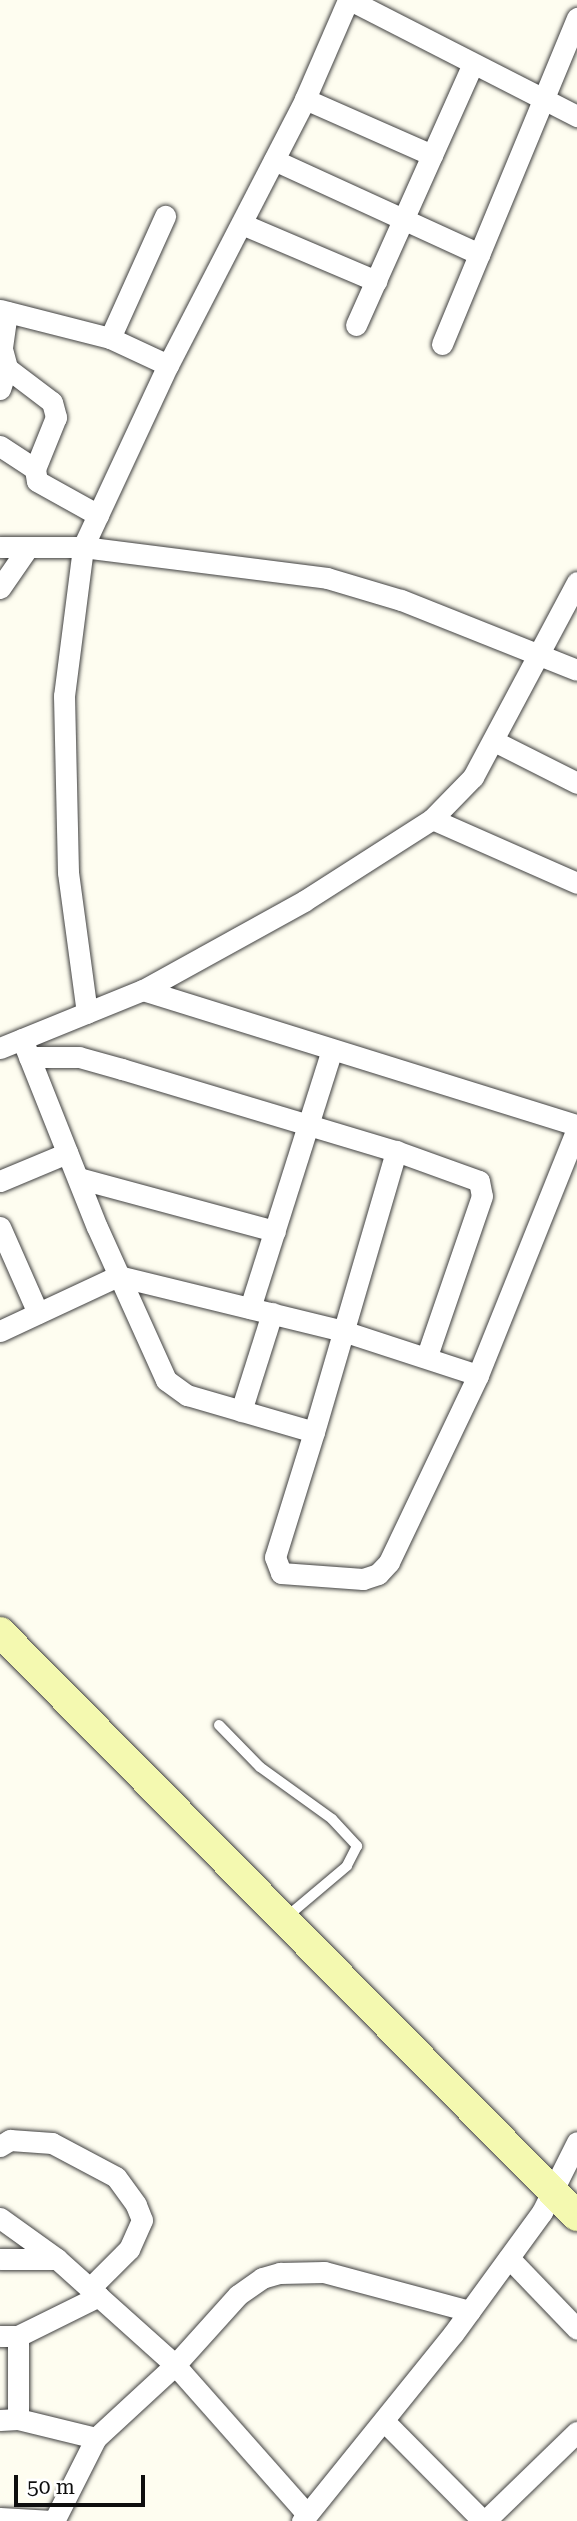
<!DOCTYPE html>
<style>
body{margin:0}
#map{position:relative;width:577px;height:2521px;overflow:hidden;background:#fefdf0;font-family:"Roboto Serif",serif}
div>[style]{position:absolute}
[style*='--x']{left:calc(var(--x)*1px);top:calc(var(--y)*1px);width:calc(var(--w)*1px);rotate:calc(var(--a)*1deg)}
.roads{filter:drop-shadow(0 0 2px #414141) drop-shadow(0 0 2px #414141)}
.service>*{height:10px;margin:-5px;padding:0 5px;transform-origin:5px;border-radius:5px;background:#fff}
.minor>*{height:21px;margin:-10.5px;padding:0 10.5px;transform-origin:10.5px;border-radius:10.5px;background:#fff}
.secondary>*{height:30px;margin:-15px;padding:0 15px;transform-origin:15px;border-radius:15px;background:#f4f9b0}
span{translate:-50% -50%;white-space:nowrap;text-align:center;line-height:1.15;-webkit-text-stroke:7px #fff;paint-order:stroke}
.scale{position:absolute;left:14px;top:2475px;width:131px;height:32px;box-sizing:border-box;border:4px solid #0e0e0e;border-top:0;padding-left:9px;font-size:21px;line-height:24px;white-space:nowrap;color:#0e0e0e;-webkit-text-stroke:5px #fff;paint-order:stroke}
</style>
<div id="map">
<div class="roads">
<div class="service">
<div style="--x:219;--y:1725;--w:59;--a:45.7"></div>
<div style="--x:260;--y:1767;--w:89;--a:35.8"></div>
<div style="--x:332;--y:1819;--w:37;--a:47"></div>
<div style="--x:357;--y:1846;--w:22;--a:117"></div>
<div style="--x:347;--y:1866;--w:82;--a:139.9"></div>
</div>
<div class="minor">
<div style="--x:350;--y:0;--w:255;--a:27.1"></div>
<div style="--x:305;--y:99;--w:139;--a:23.8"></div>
<div style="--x:274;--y:160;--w:226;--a:24.6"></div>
<div style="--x:242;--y:224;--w:146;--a:23"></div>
<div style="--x:0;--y:310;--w:114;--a:14.3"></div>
<div style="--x:110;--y:338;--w:64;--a:25"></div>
<div style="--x:7;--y:312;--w:37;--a:98"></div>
<div style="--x:2;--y:349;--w:20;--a:75"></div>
<div style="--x:7;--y:368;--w:56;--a:37.1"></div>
<div style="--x:52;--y:402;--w:16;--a:75"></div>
<div style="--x:56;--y:417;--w:56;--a:112"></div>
<div style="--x:35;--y:469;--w:12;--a:81"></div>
<div style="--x:37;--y:481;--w:70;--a:29.1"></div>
<div style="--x:356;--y:325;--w:286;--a:-65.9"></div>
<div style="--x:110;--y:338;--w:134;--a:-65.7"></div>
<div style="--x:442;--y:344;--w:353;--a:-67.5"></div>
<div style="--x:0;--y:389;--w:22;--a:-72"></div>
<div style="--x:0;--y:446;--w:42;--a:33.3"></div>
<div style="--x:0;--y:547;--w:83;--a:0"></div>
<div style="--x:83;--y:547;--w:246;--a:7.2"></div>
<div style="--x:327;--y:578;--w:77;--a:16.6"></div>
<div style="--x:401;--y:600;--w:189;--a:21.7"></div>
<div style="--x:0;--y:588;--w:47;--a:-55.3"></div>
<div style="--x:494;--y:741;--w:93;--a:26.8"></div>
<div style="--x:432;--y:819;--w:158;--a:23.8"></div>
<div style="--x:143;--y:990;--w:455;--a:17.3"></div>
<div style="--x:87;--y:1013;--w:142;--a:-97.7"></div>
<div style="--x:68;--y:872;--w:176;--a:-91.3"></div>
<div style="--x:64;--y:696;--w:150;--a:-82.7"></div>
<div style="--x:83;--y:547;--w:201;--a:-65"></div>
<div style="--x:168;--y:365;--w:299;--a:-62.7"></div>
<div style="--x:305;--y:99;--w:108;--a:-66.5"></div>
<div style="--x:22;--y:1039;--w:202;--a:68.3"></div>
<div style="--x:97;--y:1227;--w:168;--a:65.7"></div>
<div style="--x:166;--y:1380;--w:26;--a:36"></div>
<div style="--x:187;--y:1395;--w:132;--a:16.2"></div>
<div style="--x:314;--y:1432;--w:131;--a:107.3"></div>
<div style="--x:275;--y:1557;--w:17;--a:69"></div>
<div style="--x:281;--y:1573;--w:82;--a:4.2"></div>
<div style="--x:363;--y:1579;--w:16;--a:-18"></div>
<div style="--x:378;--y:1574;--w:16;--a:-47"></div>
<div style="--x:389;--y:1562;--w:207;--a:-64.5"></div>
<div style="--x:478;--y:1375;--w:265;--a:-68.1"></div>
<div style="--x:0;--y:1048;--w:154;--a:-22.1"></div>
<div style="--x:143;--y:990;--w:184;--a:-28.9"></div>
<div style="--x:304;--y:901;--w:152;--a:-32.6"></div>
<div style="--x:432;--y:819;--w:59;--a:-45.7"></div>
<div style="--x:473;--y:777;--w:221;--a:-61.9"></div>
<div style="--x:29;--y:1057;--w:50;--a:0"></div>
<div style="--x:79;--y:1057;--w:45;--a:15.6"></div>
<div style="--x:122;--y:1069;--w:286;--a:16.7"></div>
<div style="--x:396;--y:1151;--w:88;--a:19.9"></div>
<div style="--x:479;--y:1181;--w:15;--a:79"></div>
<div style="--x:482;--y:1196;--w:169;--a:109"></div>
<div style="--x:78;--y:1178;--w:204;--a:15.1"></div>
<div style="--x:0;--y:1181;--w:73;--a:-22.7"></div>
<div style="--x:0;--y:1227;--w:94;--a:66.2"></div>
<div style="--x:250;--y:1308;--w:271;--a:-72.4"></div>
<div style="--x:0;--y:1331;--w:130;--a:-25"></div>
<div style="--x:118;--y:1276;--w:232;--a:13.7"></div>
<div style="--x:343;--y:1331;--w:142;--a:18.1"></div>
<div style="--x:241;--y:1411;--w:103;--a:-72.4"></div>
<div style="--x:314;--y:1432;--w:293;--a:-73.7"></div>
<div style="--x:0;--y:2146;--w:12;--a:-31"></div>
<div style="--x:10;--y:2140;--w:42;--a:4.1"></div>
<div style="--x:52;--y:2143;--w:72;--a:28"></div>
<div style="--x:116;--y:2177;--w:34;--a:54"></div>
<div style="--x:136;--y:2205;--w:16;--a:68"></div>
<div style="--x:142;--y:2220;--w:32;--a:114"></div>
<div style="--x:129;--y:2249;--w:55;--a:135"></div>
<div style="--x:0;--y:2218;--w:70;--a:35.7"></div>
<div style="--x:57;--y:2259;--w:159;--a:41.9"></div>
<div style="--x:175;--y:2365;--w:199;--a:48.5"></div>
<div style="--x:509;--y:2258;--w:98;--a:46.2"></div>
<div style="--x:0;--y:2259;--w:57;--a:0"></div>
<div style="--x:0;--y:2336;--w:18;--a:0"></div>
<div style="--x:18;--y:2336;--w:90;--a:-26.3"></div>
<div style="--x:18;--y:2419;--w:80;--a:13.7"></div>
<div style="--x:0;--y:2420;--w:18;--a:-3"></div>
<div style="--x:18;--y:2419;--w:83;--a:-90"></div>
<div style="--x:384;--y:2421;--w:141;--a:45.3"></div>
<div style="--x:0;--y:2518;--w:52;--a:3.3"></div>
<div style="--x:54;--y:2521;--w:93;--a:-63.2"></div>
<div style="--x:96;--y:2438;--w:108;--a:-42.7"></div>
<div style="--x:175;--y:2365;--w:94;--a:-48"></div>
<div style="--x:238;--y:2295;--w:29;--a:-35"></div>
<div style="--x:262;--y:2278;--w:19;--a:-16"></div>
<div style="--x:280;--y:2273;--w:44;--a:-1.3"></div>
<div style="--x:324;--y:2272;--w:151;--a:15"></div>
<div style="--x:302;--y:2521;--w:240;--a:-51.1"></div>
<div style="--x:453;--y:2334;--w:151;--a:-53.9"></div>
<div style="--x:542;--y:2212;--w:78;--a:-63.4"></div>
<div style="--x:485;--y:2521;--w:128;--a:-44.1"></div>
</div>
<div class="secondary">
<div style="--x:0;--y:1632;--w:821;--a:45.35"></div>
</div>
</div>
<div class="scale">50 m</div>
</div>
